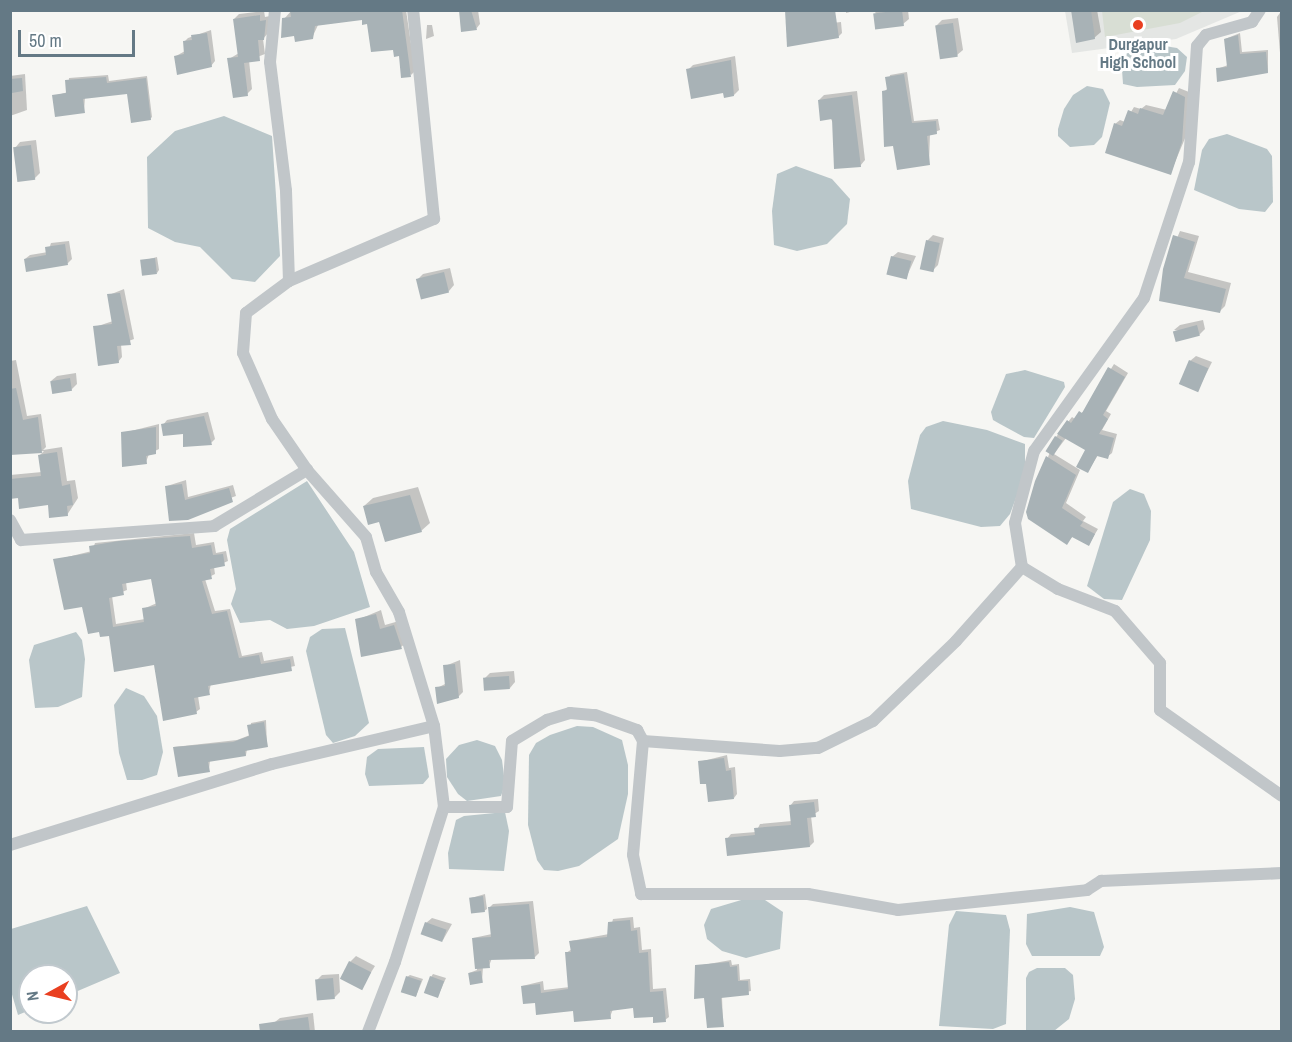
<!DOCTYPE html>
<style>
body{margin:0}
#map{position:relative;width:1292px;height:1042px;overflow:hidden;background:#f6f6f3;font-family:"Archivo Narrow",sans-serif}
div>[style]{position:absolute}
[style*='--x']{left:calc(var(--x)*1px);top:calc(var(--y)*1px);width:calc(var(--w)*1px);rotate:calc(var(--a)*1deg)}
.built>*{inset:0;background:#e4e6e4}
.green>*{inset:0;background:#d8ded4}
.water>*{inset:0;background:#b9c6c9}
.shadow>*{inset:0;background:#0003}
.building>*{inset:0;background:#a8b2b6;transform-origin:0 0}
.street>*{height:12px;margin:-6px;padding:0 6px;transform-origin:6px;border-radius:6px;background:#c1c6c9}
.dots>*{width:16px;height:16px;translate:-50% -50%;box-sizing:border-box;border:3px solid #fff;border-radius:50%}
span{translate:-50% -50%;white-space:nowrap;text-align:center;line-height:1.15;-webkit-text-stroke:6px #fff;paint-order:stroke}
.poi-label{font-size:16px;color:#647985;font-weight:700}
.frame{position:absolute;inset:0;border:12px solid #647985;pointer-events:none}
.north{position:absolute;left:18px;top:964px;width:60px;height:60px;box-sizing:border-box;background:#fff;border:2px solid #c1c9ce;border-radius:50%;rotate:262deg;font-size:16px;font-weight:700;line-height:24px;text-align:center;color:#647985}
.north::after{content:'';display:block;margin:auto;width:21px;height:27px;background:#e93f20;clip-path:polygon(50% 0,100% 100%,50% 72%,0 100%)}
.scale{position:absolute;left:18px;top:30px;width:117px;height:27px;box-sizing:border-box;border:3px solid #647985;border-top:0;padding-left:8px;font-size:18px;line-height:21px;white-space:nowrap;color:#647985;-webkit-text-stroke:4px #fff;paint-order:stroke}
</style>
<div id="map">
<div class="built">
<div style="clip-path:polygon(1065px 11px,1242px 11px,1176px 39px,1072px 53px)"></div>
</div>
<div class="green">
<div style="clip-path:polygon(1102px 11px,1102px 10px,1204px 11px,1180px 23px,1105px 37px)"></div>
</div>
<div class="water">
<div style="clip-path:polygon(1158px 45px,1177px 48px,1187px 57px,1185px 71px,1175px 85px,1137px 87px,1123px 84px,1121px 55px)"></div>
<div style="clip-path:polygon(1087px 86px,1103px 89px,1110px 103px,1102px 137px,1094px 145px,1070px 147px,1058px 136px,1058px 129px,1064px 109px,1073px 95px)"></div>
<div style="clip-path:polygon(224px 116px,272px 136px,280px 256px,255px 282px,232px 279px,200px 247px,175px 242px,148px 228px,147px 157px,175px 131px)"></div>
<div style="clip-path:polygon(1227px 134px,1267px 149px,1272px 156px,1273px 202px,1265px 212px,1239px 209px,1194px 190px,1202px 150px,1209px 139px)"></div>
<div style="clip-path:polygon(796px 166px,832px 179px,850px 199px,847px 224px,827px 244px,797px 251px,774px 245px,772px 211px,777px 174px)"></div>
<div style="clip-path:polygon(1025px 370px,1064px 382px,1065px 387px,1034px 438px,1024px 437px,1000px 424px,993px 420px,991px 412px,1006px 374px)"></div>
<div style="clip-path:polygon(943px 421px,987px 430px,1025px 444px,1025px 474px,1010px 514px,1000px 526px,981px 527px,911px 509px,908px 481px,920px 435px,926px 427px)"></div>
<div style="clip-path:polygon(307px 481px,354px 552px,370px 607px,314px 626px,287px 629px,270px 620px,240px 623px,231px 604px,236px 589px,227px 540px,230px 529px)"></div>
<div style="clip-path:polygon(1130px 489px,1144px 494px,1151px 511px,1150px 540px,1122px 600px,1104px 599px,1087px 586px,1113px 502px)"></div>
<div style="clip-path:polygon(345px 628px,369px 723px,355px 736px,333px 743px,326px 735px,306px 651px,310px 637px,322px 629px)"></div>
<div style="clip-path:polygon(76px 632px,82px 640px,85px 659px,82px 697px,58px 707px,35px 708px,29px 660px,34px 645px)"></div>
<div style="clip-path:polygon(126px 688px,144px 696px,157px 716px,163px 752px,157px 775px,142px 780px,127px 780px,119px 753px,114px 705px)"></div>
<div style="clip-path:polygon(577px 726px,593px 727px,622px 740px,628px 765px,628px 794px,618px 839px,579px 866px,558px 871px,544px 870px,537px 860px,528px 825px,529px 755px,536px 743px,550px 735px)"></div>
<div style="clip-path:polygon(477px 740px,495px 746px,502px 760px,505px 784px,501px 796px,467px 801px,458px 794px,447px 777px,446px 759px,459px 745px)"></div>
<div style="clip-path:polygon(424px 747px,429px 777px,423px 784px,369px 786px,365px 774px,367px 757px,378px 749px)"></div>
<div style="clip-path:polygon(505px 812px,509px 831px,504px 871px,449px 869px,448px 853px,456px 820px,464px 816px)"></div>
<div style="clip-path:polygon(748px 898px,765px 900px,783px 912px,780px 949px,746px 958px,722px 951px,707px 939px,704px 925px,711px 909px)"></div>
<div style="clip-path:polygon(87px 906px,120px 973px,66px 996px,66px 976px,30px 976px,30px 1010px,18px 1015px,11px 991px,11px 929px)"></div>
<div style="clip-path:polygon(1070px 907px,1094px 912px,1104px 947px,1100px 956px,1032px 956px,1026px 944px,1027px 914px)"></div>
<div style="clip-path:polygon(956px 911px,1006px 915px,1010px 930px,1006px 1024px,993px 1029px,939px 1026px,949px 925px)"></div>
<div style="clip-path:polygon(1037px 968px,1065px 968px,1073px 975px,1075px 999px,1069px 1019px,1054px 1031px,1026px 1031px,1026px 978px,1029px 972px)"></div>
</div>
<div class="shadow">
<div style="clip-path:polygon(292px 10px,406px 10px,415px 71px,411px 75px,400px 55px,363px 19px,318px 25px,312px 38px,284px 19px)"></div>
<div style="clip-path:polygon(460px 10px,478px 10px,480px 24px,476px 29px)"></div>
<div style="clip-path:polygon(846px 10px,858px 10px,846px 13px)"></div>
<div style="clip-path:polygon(877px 10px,908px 10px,909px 19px,903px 24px,875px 13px)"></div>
<div style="clip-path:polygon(1073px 10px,1097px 10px,1101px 32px,1094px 38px)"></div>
<div style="clip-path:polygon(1282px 10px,1282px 53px,1280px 53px,1277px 17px)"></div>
<div style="clip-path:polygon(264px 11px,265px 17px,270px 16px,268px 33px,263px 39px,265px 54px,249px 60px,252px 89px,247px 94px,229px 59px,239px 53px,234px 19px,239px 14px)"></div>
<div style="clip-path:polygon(958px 18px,963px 50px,957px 55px,936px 26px,942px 20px)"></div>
<div style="clip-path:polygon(841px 22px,842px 33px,838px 37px,824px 24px)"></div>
<div style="clip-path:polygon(427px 25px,432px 25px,434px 36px,426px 39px)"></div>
<div style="clip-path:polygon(211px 30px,215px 61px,211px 66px,176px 56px,185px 51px,184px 42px,188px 38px)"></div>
<div style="clip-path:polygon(1240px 33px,1242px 52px,1268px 50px,1268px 72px,1217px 69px,1228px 65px,1225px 39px)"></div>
<div style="clip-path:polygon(735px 56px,739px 90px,734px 95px,688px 70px,693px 65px)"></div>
<div style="clip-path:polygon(907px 72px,914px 121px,938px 119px,940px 130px,930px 134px,929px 164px,895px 144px,884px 92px,888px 88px,890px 75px)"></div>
<div style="clip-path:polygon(25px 74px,27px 110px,10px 116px,10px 76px)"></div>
<div style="clip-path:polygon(108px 75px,109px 81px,147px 76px,152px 117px,150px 119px,128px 92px,85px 97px,84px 112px,54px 96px,68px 92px,69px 78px)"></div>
<div style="clip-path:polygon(1179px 88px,1189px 92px,1186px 136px,1170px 174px,1115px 124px,1120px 120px,1125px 122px,1134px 107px,1141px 109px,1146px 105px,1167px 110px)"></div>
<div style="clip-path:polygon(857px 91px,865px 160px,860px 166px,819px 100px,824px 95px)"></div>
<div style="clip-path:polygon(36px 140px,40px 173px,35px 178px,15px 148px,20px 142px)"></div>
<div style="clip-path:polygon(1180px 231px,1199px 236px,1188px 272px,1231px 283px,1225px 306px,1220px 311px,1164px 269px)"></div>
<div style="clip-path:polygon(933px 235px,944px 238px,938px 265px,932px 271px,927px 241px)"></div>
<div style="clip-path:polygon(69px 241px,72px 259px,68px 263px,27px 270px,25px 259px,30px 255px,48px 252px,51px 243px)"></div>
<div style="clip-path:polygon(898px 252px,916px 256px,906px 278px,892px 257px)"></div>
<div style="clip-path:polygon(157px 257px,159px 270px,157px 273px,142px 261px)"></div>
<div style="clip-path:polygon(450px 268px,454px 285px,449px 291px,417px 280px,423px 274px)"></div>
<div style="clip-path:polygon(124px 289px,134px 339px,121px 344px,122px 357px,118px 362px,95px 327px,113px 321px,109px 295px)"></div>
<div style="clip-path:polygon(1203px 320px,1205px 329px,1199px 335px,1174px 330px,1180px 325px)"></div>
<div style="clip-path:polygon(1196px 356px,1212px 362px,1198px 390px,1190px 361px)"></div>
<div style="clip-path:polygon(16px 360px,27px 416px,41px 414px,46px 447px,43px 450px,62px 447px,67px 481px,75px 480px,78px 498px,67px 515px,49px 503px,10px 497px,10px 475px,42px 472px,40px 455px,44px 451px,11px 454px,10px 361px)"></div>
<div style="clip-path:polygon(1114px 364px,1128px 373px,1106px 411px,1111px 414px,1102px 430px,1117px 434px,1112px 453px,1107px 457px,1098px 455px,1088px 471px,1087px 450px,1066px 438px,1054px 454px,1080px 470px,1066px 503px,1086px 517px,1083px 521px,1098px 529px,1089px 544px,1073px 536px,1067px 543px,1048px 457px,1056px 437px,1072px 417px,1075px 419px,1086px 409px)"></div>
<div style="clip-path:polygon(76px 373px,77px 384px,72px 389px,51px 381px,57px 376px)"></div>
<div style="clip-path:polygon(208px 412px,215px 439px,211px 443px,163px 425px,167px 420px)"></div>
<div style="clip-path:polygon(159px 424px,159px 449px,149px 454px,146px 462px,123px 433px)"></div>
<div style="clip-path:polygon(186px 480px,188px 497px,233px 485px,236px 496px,171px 519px,167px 486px)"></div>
<div style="clip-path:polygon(418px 487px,430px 523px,421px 531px,380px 520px,364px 506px,373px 498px)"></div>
<div style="clip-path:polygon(evenodd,194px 533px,196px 545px,214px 542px,216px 553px,226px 551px,228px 561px,214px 567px,215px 574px,205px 579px,215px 611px,230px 609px,242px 656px,262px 652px,264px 661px,293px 656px,295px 666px,211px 683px,209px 694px,198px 696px,200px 709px,196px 712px,155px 663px,110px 634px,83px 605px,55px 560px,92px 551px,95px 543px,194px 533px,153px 577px,157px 603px,143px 609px,145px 619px,116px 624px,112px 596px,127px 590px,126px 582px,153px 577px)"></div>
<div style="clip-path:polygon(381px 610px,385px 625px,399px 621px,406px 643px,401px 647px,357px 620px)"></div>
<div style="clip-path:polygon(460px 660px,463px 692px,458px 697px,437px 688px,447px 683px,445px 666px)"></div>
<div style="clip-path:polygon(514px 671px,515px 682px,510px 688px,484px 679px,490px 673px)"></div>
<div style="clip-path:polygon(266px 720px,267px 746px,247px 749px,246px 755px,210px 760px,209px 770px,174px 747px,237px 740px,250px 735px,251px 723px)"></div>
<div style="clip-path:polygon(727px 755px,729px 768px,735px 767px,737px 794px,734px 798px,707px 782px,699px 762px)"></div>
<div style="clip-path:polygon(818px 799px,819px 811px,811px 816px,814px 842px,810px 846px,727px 839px,731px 834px,756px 832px,760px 824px,792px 821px,790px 806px,794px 801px)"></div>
<div style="clip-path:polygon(485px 894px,487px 909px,484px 911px,471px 898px)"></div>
<div style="clip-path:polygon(533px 901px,539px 953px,535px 957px,492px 958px,489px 966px,483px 967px,482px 982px,469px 973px,477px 970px,473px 938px,492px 934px,489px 908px,493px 904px)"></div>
<div style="clip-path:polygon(633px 917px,634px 928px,640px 927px,642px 950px,651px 949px,653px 989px,666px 988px,669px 1017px,665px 1020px,635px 1007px,613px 1009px,610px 1017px,536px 1002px,522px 986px,543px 981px,544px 990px,570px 987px,566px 953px,572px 949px,571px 941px,609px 934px,613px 919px)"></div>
<div style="clip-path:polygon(432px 918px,452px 924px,443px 940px,426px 923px)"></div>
<div style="clip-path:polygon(356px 956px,375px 966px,362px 987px,350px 962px)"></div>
<div style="clip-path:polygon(731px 960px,732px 965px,739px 964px,740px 980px,750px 979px,751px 991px,722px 996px,723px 1025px,705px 996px,697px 966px)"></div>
<div style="clip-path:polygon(339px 974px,340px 992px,334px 998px,317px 980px,322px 975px)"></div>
<div style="clip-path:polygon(433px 974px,446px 978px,438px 996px,431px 977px)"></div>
<div style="clip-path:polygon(410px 975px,423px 979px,416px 996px,407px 977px)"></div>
<div style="clip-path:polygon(313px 1013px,315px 1032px,277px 1032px,275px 1022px,280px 1018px)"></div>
</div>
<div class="building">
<div style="clip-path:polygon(290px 10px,402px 10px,411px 77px,401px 78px,399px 56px,394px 57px,393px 50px,371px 52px,367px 24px,362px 25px,362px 20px,315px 26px,313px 39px,295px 42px,294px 36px,281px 38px,282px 18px,291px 17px)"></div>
<div style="clip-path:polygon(459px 10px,471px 10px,477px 30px,461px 32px)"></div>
<div style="clip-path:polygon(785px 10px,835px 10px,839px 38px,787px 47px)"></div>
<div style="left:902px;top:10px;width:16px;height:29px;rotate:83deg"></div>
<div style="clip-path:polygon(1071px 10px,1091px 10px,1095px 39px,1076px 43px)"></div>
<div style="clip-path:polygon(260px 15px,260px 21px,266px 20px,264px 40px,258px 40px,260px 61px,244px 63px,248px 96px,233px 98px,227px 58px,238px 57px,233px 19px)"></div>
<div style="left:953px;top:23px;width:34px;height:18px;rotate:82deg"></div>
<div style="clip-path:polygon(207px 33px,212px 67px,177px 75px,174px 56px,184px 54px,183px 41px,192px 40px,191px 35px)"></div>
<div style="clip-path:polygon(1238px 35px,1240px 54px,1266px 52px,1268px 73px,1217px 82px,1216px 68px,1227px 67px,1224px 39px)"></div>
<div style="clip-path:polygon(731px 60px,734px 96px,724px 98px,723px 93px,691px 99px,686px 69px)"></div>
<div style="clip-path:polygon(904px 74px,912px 123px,936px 121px,937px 134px,927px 136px,930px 165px,897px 170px,893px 146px,884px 147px,882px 91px,887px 90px,885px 77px)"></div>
<div style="clip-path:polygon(106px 77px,107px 83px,146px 78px,151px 120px,131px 123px,127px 94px,83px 99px,85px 113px,55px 117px,52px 95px,66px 93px,65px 80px)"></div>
<div style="clip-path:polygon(22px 78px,23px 91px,12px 93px,10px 79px)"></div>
<div style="clip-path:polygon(1173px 91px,1185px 97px,1182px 142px,1171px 175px,1105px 153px,1114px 123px,1122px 126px,1128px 110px,1138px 114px,1140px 108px,1163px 115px)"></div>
<div style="clip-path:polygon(852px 95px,861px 167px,834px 169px,832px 119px,820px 121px,818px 100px)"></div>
<div style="left:31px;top:145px;width:35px;height:18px;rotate:83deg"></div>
<div style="clip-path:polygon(1173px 235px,1195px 242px,1184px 278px,1226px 289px,1220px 313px,1159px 301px,1163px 269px)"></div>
<div style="left:926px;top:240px;width:14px;height:30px;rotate:12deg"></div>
<div style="clip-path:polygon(65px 244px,68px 265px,26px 272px,24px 259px,46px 255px,45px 247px)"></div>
<div style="left:891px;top:256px;width:21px;height:19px;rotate:14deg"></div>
<div style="left:155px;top:258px;width:16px;height:15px;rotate:83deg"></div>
<div style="left:444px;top:272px;width:21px;height:29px;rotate:76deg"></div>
<div style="clip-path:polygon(120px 293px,131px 345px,117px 346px,119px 363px,98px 366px,93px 326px,112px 324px,107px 294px)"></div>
<div style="left:1197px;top:325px;width:11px;height:25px;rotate:75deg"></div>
<div style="left:1189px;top:360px;width:21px;height:26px;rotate:23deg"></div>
<div style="clip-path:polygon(1108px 367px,1125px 377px,1103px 415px,1108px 419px,1099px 434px,1114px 438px,1108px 459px,1097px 456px,1088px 473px,1076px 467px,1085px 450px,1057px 434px,1067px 420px,1071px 423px,1079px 411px,1082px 413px)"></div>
<div style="left:70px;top:378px;width:13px;height:20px;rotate:81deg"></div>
<div style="clip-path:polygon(16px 388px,23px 420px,38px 417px,42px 453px,10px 455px,10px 389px)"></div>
<div style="clip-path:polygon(204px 416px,212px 445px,183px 447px,183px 434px,163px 436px,161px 424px)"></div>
<div style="clip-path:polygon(156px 427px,156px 454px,146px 456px,147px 464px,122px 467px,121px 432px)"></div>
<div style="left:1055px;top:436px;width:9px;height:18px;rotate:32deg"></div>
<div style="clip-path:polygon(57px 452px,62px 486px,70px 484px,73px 505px,67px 506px,68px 516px,49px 518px,48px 505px,19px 509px,18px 498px,10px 499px,10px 479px,41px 476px,38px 455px)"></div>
<div style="clip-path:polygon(1046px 456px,1076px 475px,1062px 508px,1083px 522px,1080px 526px,1095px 534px,1089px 546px,1072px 537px,1067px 545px,1028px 519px,1026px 512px,1035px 481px)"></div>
<div style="clip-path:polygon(182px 484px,185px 500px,229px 488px,233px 502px,188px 520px,169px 521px,165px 486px)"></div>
<div style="clip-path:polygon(410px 495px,422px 532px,385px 542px,379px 522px,368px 525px,363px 506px)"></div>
<div style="clip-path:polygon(evenodd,190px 536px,192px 548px,211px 545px,213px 555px,223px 554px,225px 566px,210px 569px,212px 579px,202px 581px,212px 614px,227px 611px,239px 658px,259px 655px,261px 664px,290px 659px,292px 671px,208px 686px,210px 695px,194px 698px,197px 714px,163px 721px,154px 665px,114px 672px,109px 636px,100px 637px,99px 632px,88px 634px,82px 607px,64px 610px,53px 559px,90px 553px,89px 546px,119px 541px,190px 536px,151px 579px,156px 606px,142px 608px,144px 622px,113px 627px,109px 598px,124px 595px,122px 584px,151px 579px)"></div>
<div style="clip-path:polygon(376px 614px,380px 629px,394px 625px,402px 649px,361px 657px,355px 619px)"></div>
<div style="clip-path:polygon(455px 664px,459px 698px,437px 704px,435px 687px,445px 686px,443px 665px)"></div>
<div style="left:509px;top:676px;width:13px;height:26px;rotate:86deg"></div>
<div style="clip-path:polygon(264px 722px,268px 747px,245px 751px,246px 756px,208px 762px,210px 772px,178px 777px,173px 747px,233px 742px,249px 736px,247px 725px)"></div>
<div style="clip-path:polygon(724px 758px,726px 771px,731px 770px,734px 799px,708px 802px,706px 784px,700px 784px,698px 761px)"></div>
<div style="clip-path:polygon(814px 802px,816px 817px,807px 818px,810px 847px,727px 856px,725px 838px,755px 835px,754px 828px,791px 825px,789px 805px)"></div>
<div style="left:483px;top:896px;width:16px;height:14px;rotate:83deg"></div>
<div style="clip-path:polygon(529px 904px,535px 959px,489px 960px,490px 968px,475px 969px,472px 938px,491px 937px,488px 907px)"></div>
<div style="clip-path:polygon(630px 920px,631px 931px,637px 930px,639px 953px,648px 952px,650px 992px,663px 991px,666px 1022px,653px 1023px,653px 1017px,634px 1018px,633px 1008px,610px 1011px,611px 1019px,574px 1022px,573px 1011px,536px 1015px,535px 1003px,523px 1004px,521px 986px,540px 984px,541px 993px,568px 989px,565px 952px,571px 952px,569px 941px,607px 937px,608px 922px)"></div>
<div style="left:425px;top:922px;width:23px;height:13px;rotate:20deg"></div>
<div style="left:349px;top:961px;width:25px;height:20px;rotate:27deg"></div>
<div style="clip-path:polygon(729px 962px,730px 967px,737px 966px,738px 981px,748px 981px,749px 995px,721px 998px,724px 1027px,707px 1028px,704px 998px,694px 999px,695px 965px)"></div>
<div style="left:481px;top:971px;width:12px;height:13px;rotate:81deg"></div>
<div style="left:406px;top:976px;width:16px;height:17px;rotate:18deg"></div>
<div style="left:430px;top:976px;width:15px;height:18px;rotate:20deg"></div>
<div style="left:333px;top:978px;width:21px;height:18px;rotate:85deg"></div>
<div style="clip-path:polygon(308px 1017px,310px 1032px,260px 1032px,259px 1024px)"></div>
</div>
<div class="street">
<div style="--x:275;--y:10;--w:52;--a:95.5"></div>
<div style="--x:270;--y:62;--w:130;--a:82.9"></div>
<div style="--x:286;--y:191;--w:90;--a:88.1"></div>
<div style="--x:1260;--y:10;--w:14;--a:124"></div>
<div style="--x:1252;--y:22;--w:48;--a:164.2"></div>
<div style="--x:1206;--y:35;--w:14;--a:129"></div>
<div style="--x:1197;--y:46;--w:116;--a:93.9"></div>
<div style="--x:1189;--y:162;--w:143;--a:108.3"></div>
<div style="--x:1144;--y:298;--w:188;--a:125.7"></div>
<div style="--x:1034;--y:451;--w:74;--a:104.8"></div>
<div style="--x:1015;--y:523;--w:45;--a:81"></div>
<div style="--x:1022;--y:567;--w:42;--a:31.4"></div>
<div style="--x:1058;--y:589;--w:61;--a:21.1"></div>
<div style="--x:1115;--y:611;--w:69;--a:49.1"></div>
<div style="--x:1160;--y:663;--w:47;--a:90"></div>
<div style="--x:1160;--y:710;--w:149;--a:35.2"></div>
<div style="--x:10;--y:520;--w:23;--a:61"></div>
<div style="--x:21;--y:540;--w:194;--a:-4.1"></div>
<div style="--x:214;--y:526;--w:109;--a:-31.1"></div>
<div style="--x:643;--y:741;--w:137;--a:4.2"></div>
<div style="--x:780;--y:751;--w:38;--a:-5"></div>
<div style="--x:818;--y:748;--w:61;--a:-26.1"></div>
<div style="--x:873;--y:721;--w:115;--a:-43.9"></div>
<div style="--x:956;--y:641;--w:99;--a:-48.3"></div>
<div style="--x:444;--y:807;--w:63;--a:0"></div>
<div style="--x:507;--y:807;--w:66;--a:-85.7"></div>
<div style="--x:512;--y:741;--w:41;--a:-31"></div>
<div style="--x:547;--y:720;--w:24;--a:-17"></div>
<div style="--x:570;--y:713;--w:25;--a:5"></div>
<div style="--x:595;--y:715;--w:45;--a:19.7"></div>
<div style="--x:637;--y:730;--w:13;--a:61"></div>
<div style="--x:643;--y:741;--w:114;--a:95"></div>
<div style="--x:633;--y:855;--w:40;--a:78"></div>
<div style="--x:641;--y:894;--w:167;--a:0"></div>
<div style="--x:808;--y:894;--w:91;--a:10.1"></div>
<div style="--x:898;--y:910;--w:190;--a:-6"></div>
<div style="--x:1087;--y:890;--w:17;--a:-33"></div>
<div style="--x:1101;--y:881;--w:181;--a:-2.5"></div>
<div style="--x:10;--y:845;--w:274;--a:-17.2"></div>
<div style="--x:272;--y:764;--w:166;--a:-13.2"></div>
<div style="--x:368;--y:1032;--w:75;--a:-68.9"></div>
<div style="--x:395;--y:962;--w:163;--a:-72.5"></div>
<div style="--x:444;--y:807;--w:82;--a:-97"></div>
<div style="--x:434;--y:726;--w:119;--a:-107.1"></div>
<div style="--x:399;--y:612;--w:46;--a:-119.9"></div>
<div style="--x:376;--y:572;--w:36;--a:-106"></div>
<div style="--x:366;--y:537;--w:89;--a:-131.4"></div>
<div style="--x:307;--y:470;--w:62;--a:-124.5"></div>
<div style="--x:272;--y:419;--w:72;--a:-113.7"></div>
<div style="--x:243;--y:353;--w:40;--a:-85.7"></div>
<div style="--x:246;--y:313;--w:54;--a:-36.7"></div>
<div style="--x:289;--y:281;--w:158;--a:-23.2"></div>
<div style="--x:434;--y:219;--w:210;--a:-95.7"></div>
</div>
<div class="dots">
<div style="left:1138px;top:25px;background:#e93f20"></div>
</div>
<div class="poi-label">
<span style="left:1138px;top:53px">Durgapur<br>High School</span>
</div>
<div class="frame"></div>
<div class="north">N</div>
<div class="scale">50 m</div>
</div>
